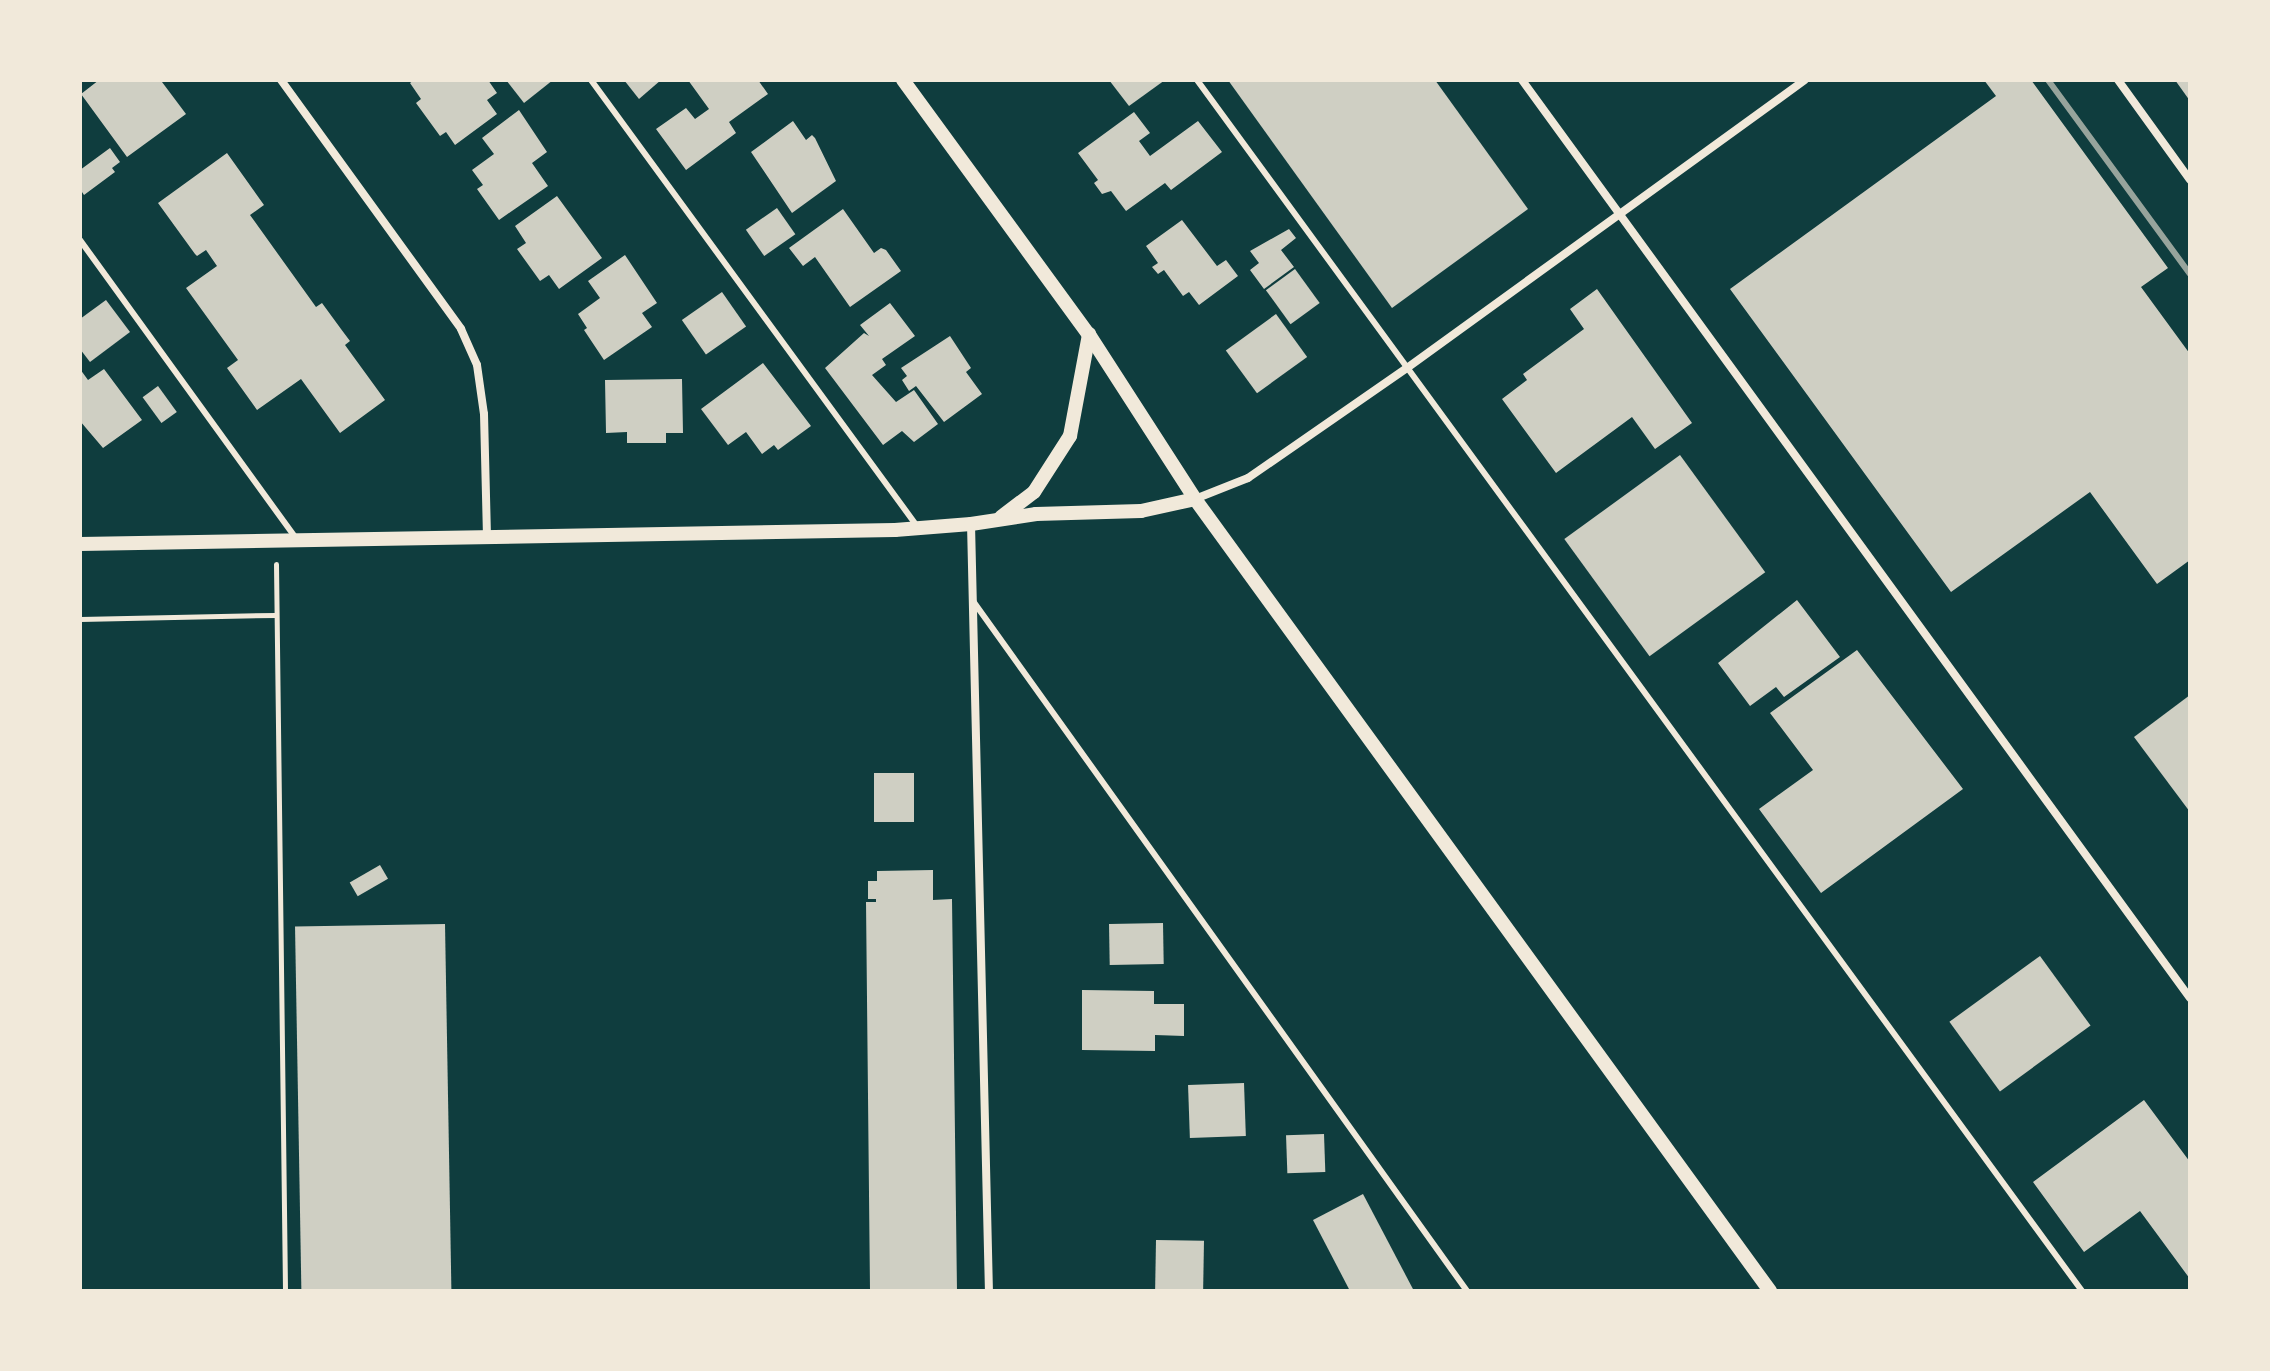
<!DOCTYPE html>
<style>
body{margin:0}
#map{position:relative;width:2270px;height:1371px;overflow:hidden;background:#0f3d3e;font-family:Rubik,sans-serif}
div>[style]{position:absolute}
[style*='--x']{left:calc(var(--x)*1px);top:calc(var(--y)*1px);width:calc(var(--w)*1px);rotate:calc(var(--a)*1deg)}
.building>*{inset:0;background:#cfcfc3;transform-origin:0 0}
.path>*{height:5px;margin:-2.5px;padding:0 2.5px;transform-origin:2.5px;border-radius:2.5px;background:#f1e9da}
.service>*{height:6px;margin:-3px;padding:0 3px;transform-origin:3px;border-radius:3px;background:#f1e9da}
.minor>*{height:8px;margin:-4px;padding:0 4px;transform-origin:4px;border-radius:4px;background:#f1e9da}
.tertiary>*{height:14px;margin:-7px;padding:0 7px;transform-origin:7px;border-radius:7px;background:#f1e9da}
.rail>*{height:6px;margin:-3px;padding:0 3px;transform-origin:3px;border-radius:3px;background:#97a49c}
span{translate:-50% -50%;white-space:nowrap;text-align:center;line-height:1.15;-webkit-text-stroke:6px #f1e9da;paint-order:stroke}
.frame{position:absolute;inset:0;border:82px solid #f1e9da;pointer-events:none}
</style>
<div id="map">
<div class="building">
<div style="clip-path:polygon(99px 80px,165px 80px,162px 82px,186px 114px,127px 157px,81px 94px)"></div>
<div style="clip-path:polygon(414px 80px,488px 80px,497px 93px,487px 100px,497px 114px,455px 145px,446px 132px,440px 136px,416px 103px,421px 99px,410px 83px)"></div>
<div style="clip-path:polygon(506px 80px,553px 80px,524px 103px)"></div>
<div style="clip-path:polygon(624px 80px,661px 80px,639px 99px)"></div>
<div style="clip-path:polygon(688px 80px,758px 80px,768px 94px,729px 122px,736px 133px,686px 170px,656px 129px,686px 108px,695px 119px,709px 109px)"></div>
<div style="clip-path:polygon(1109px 80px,1165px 80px,1129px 106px)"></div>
<div style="clip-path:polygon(1228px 80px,1435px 80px,1528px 209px,1392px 308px)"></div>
<div style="clip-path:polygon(1984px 80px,2031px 80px,2168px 268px,2141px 287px,2190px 354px,2190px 560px,2157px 584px,2090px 492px,1951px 592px,1730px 289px,1996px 96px)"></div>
<div style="clip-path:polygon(2175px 80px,2190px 80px,2190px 101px)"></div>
<div style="clip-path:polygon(519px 110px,547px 152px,532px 163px,548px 186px,499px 220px,477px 189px,483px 185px,472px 170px,494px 154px,482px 138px)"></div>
<div style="clip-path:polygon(1134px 112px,1150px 133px,1139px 141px,1150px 156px,1198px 121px,1222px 152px,1171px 190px,1165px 183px,1126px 211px,1111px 191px,1102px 194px,1094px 183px,1098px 180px,1078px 153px)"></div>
<div style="clip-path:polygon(793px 121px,806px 140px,812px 135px,815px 138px,836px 181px,792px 213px,751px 152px)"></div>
<div style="clip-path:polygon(110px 148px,120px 162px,112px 168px,115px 172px,84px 195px,80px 189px,80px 170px)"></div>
<div style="clip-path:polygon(227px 153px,264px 205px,250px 215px,316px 307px,322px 303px,341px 329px,350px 341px,345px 345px,385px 400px,340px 433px,301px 379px,257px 410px,227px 368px,238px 360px,186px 288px,217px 266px,206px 250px,197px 256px,195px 254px,158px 203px)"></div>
<div style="clip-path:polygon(557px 196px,602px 258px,559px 289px,549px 275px,540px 281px,517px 249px,526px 243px,515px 226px)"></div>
<div style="left:777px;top:208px;width:32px;height:38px;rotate:55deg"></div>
<div style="clip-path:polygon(843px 209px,874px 253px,881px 248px,886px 250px,901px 271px,850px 307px,815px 257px,803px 266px,789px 248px)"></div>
<div style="clip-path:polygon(1182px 220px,1217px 266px,1226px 260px,1238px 276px,1199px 305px,1189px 292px,1183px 296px,1164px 270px,1158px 274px,1152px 267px,1158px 263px,1146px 246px)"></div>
<div style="clip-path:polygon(1289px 229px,1296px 238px,1281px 250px,1294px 267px,1264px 289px,1250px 270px,1259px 263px,1250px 251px)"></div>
<div style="clip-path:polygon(625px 255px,657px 303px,642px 313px,652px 327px,604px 360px,584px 330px,587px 328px,578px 314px,600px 298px,588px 281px)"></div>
<div style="left:1295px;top:269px;width:42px;height:36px;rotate:54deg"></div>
<div style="clip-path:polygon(1597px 289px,1692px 423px,1655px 449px,1632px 417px,1556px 473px,1502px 399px,1527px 380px,1523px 374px,1584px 329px,1570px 309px)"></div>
<div style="left:722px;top:292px;width:42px;height:49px;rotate:55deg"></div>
<div style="clip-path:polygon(106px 300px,130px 332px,90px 362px,80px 349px,80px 319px)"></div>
<div style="clip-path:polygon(890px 303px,915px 336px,882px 359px,886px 365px,872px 375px,896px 402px,914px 390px,938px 424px,914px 442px,902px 431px,883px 445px,825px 368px,864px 333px,869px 336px,860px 325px)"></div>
<div style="left:1276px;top:314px;width:53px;height:62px;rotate:54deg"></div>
<div style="clip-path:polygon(950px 336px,971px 368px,966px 372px,982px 394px,944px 422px,916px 386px,909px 391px,902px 380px,907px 376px,901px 368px)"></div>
<div style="clip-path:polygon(763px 363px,811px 426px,778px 450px,774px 445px,762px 454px,746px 432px,728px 445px,701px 409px)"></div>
<div style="clip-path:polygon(80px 369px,88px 380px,104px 369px,142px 420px,103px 448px,80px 421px)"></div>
<div style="clip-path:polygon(682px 379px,683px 433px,666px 433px,666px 443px,627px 443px,627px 432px,606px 433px,605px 380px)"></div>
<div style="left:158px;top:386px;width:32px;height:19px;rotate:54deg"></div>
<div style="left:1680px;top:455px;width:145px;height:143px;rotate:54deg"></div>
<div style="clip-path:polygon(1797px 600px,1840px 657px,1784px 697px,1776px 687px,1750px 706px,1718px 663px)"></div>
<div style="clip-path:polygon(1857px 650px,1963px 789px,1821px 893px,1759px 809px,1813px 770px,1770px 713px)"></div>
<div style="clip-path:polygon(2190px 695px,2190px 812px,2134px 737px)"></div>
<div style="left:874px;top:773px;width:40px;height:49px"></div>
<div style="left:380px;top:865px;width:16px;height:35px;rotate:60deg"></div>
<div style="clip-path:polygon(933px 870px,933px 900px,952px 899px,957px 1291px,870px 1291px,866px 902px,876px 902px,876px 899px,868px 899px,868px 881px,877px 881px,877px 871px)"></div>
<div style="left:1163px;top:923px;width:41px;height:54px;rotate:89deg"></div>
<div style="left:445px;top:924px;width:367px;height:150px;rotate:89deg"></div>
<div style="left:2040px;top:956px;width:86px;height:112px;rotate:54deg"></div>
<div style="clip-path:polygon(1082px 990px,1154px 991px,1154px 1004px,1184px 1004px,1184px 1036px,1155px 1035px,1155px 1051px,1082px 1050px)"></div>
<div style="left:1244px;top:1083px;width:53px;height:56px;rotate:88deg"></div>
<div style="clip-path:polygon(2144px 1100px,2190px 1162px,2190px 1279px,2140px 1211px,2084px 1252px,2033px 1182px)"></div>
<div style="left:1324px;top:1134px;width:38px;height:38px;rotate:88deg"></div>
<div style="clip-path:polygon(1363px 1194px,1414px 1291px,1350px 1291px,1313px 1220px)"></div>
<div style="left:1156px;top:1240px;width:48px;height:51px;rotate:1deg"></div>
</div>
<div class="path">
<div style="--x:276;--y:564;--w:727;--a:89.29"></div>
<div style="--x:80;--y:619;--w:196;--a:-1.2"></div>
</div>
<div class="service">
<div style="--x:591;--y:80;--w:552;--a:53.84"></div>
<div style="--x:1197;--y:80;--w:1500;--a:53.84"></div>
<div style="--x:80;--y:240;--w:368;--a:54.1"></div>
<div style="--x:973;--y:601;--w:849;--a:54.4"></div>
</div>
<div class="minor">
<div style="--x:281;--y:80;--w:307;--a:54.1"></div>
<div style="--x:461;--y:329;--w:39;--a:66"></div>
<div style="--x:477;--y:365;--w:49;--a:81.9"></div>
<div style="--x:484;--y:414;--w:121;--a:88.6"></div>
<div style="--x:1522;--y:80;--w:1135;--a:53.96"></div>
<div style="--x:2118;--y:80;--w:123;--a:54.2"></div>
<div style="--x:1195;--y:499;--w:57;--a:-21.6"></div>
<div style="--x:1248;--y:478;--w:193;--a:-34.7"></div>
<div style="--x:1407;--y:368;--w:491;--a:-35.9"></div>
<div style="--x:971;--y:524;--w:767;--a:88.66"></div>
</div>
<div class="tertiary">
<div style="--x:903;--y:80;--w:317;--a:53.9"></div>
<div style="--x:1090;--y:336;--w:194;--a:57.2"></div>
<div style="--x:1195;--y:499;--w:979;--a:54.02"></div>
<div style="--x:1001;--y:517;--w:41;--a:-37.1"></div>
<div style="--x:1034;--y:492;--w:67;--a:-57.3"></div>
<div style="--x:1070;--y:436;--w:104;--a:-79.4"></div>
<div style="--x:80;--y:544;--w:815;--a:-0.98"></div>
<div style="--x:895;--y:530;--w:76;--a:-4.5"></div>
<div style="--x:971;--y:524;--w:66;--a:-8.7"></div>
<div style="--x:1036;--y:514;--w:105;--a:-1.6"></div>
<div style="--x:1141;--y:511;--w:55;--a:-12.5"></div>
</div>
<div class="rail">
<div style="--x:2048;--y:80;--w:240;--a:53.8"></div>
</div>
<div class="frame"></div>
</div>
